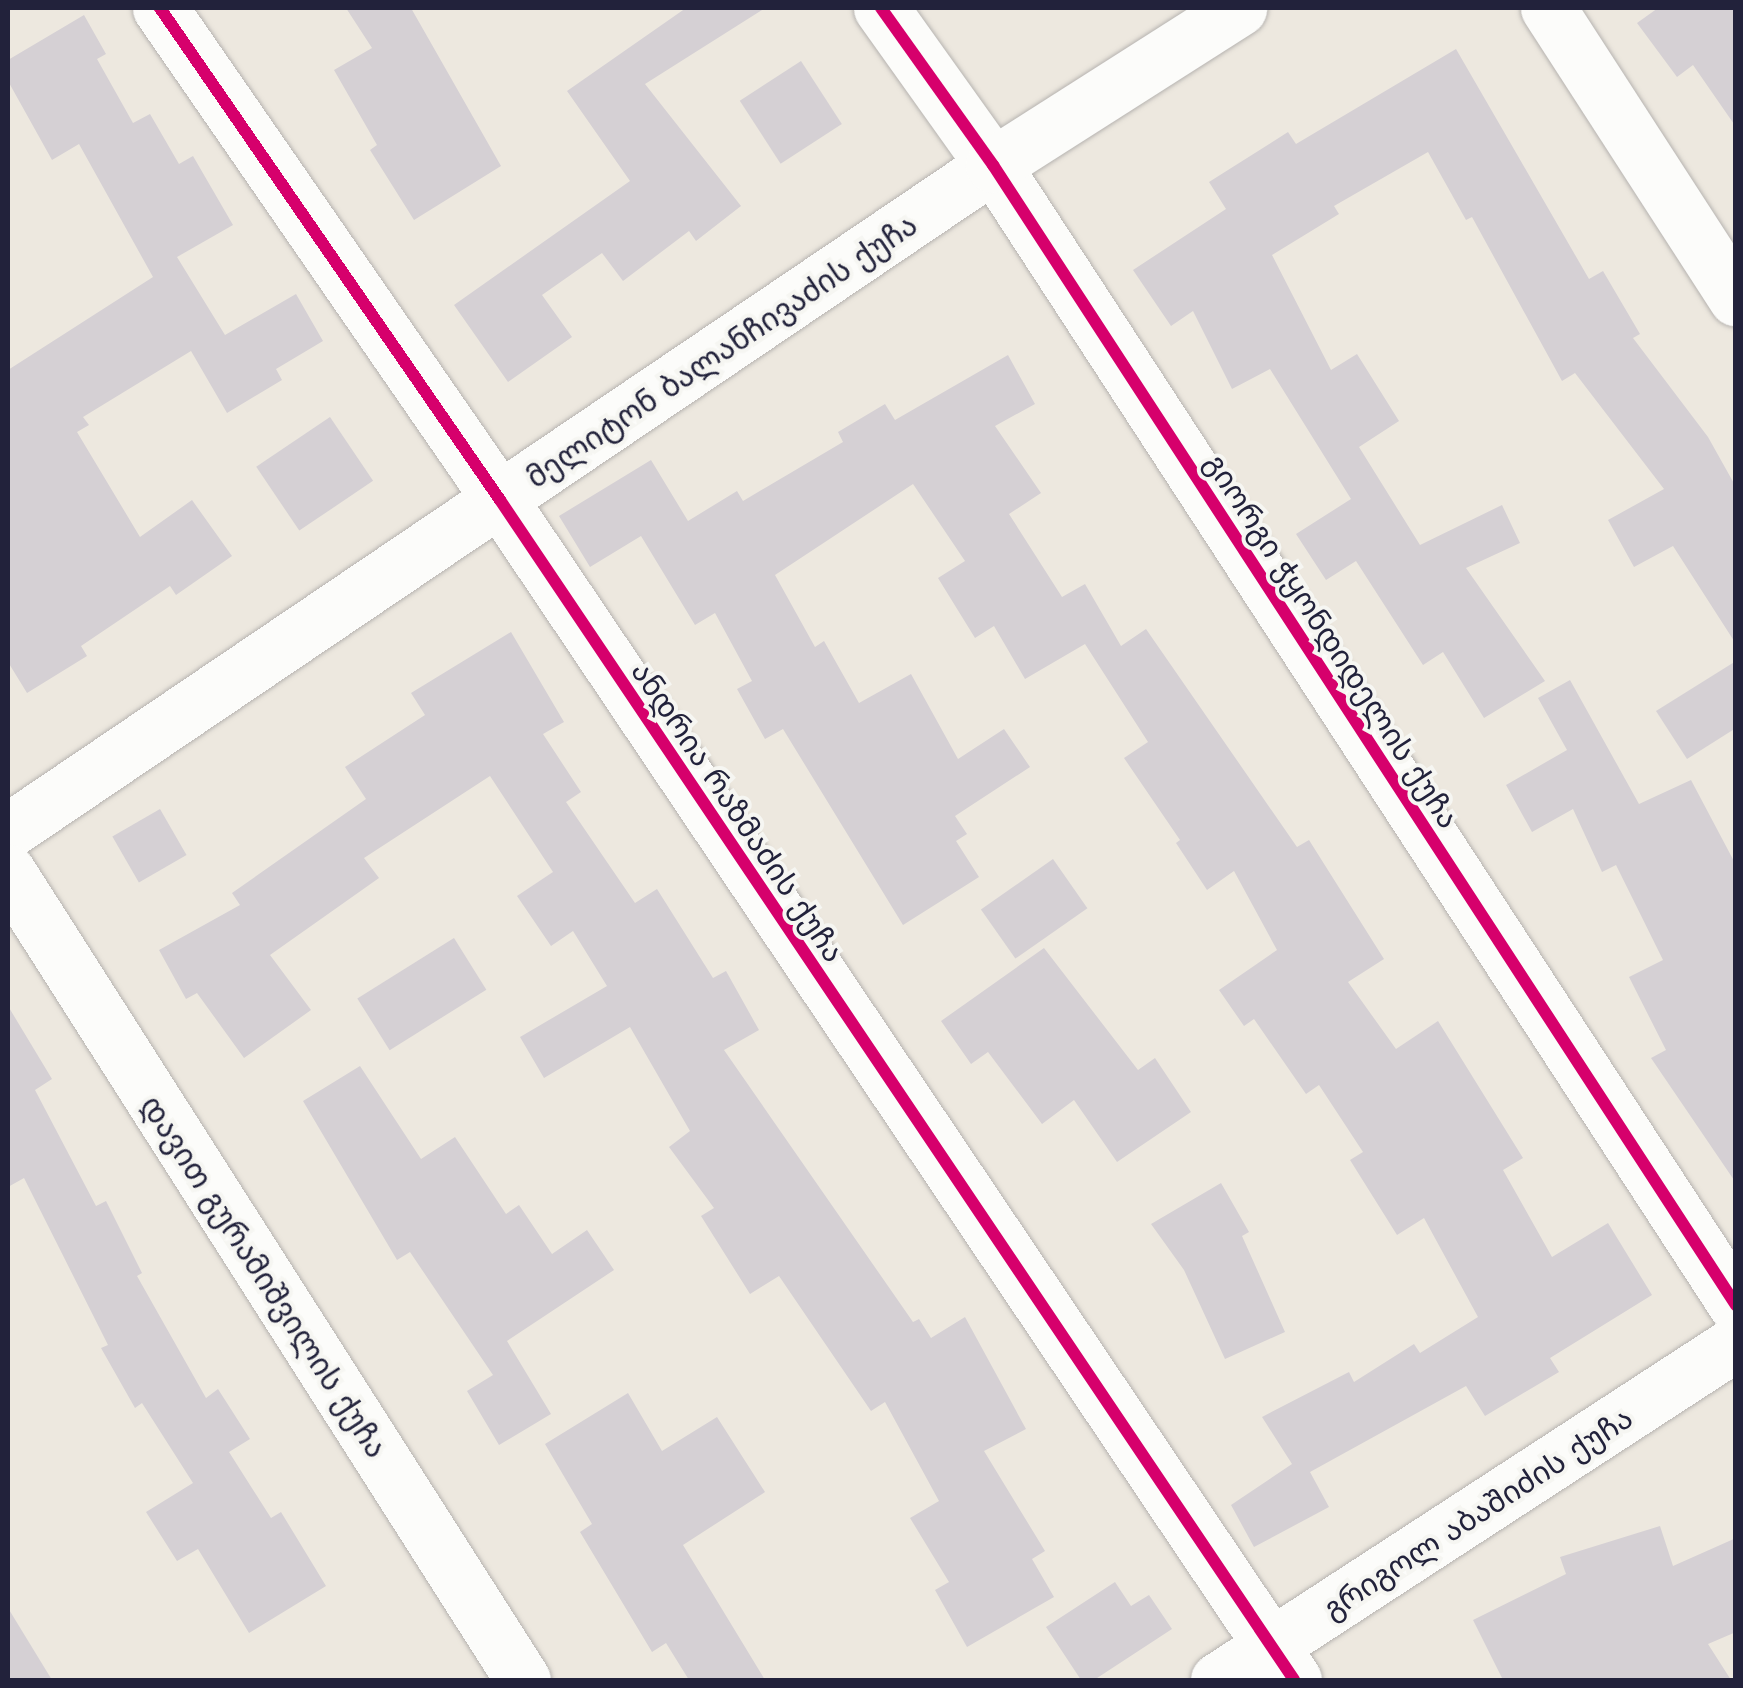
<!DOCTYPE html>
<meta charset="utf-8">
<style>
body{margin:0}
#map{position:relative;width:1743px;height:1688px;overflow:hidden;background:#ede8df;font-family:"Playpen Sans","Noto Sans Georgian",sans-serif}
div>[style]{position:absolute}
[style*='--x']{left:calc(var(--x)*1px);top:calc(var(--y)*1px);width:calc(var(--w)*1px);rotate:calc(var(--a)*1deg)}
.building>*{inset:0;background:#d5d0d4;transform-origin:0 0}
.roads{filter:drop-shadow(0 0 2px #b6b3b0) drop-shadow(0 0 2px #b6b3b0)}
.minor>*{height:55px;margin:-27.5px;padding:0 27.5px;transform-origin:27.5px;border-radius:27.5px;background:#fcfcfa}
.cycleway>*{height:12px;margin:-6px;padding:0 6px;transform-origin:6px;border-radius:6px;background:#d6006c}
span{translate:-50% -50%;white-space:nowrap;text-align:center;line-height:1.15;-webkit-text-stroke:8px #f6f6f2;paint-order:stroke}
.street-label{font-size:30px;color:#22223b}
.frame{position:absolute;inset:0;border:10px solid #22223b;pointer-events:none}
</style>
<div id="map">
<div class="building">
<div style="clip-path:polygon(346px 8px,411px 8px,501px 166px,414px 220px,370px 150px,377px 145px,334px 70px,372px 48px)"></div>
<div style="clip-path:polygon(686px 8px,765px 8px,645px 84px,741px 206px,696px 241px,689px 231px,623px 281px,602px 253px,542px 295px,572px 337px,508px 382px,454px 305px,630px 181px,567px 91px)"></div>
<div style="clip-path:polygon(1658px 8px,1736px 8px,1736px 127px,1693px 65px,1677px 77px,1637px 23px)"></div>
<div style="clip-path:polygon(84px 15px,106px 54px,97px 59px,133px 123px,150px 114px,179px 164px,193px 156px,233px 225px,177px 257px,225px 335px,296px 294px,323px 341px,276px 369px,282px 380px,227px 413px,191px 351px,83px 417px,89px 425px,77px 432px,140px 537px,192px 500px,232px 556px,176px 595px,170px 586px,81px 646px,87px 656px,27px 693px,8px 662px,8px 370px,153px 277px,79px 144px,52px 160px,8px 81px,8px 60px)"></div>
<div style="clip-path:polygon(1456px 49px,1589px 279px,1603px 271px,1640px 334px,1633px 338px,1708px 437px,1736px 487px,1736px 644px,1673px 546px,1634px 567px,1608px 520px,1664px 489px,1575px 373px,1562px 381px,1472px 217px,1466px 220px,1428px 152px,1334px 206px,1339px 214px,1272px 255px,1331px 370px,1357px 354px,1399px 421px,1359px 447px,1420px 545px,1502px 505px,1520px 543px,1466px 568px,1545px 681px,1484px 718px,1443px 652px,1423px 665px,1356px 561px,1326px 580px,1296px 534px,1351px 499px,1270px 369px,1232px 389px,1193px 311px,1171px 326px,1133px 270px,1226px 209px,1209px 182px,1288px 132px,1296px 144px)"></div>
<div style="left:801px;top:61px;width:75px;height:73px;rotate:57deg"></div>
<div style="clip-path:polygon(1008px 355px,1035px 404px,995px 426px,1041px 493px,1009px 514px,1062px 597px,1085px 584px,1121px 646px,1146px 629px,1297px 847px,1309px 840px,1384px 959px,1348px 982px,1396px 1049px,1438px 1021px,1523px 1158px,1503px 1170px,1552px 1257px,1608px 1223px,1652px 1295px,1550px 1358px,1559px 1372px,1485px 1416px,1466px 1386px,1310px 1472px,1329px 1507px,1254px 1547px,1231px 1505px,1292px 1464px,1262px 1417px,1349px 1372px,1354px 1382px,1414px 1344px,1420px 1353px,1478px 1317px,1424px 1218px,1397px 1235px,1350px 1160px,1363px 1152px,1319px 1085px,1306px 1094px,1254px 1019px,1244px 1026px,1219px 990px,1277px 950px,1234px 871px,1207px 890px,1176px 843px,1180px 840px,1124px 758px,1148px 742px,1085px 644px,1025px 679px,994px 626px,975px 638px,938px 578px,965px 561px,913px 484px,775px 575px,815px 647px,824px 641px,859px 703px,911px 674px,958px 759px,1004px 729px,1030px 767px,955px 816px,967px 834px,956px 841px,979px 877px,903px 925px,783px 729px,765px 739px,737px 689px,752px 681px,715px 613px,695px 625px,641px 536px,590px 567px,559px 516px,651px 460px,688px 521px,737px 491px,743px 501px,843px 442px,838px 432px,885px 404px,895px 420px)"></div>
<div style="left:330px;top:417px;width:77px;height:89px;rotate:56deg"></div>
<div style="clip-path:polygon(511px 632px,564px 722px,543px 734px,581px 792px,566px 802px,635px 903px,657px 889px,713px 978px,726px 971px,759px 1030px,724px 1050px,913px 1322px,919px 1319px,931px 1338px,965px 1317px,1026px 1429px,984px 1451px,1045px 1551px,1032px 1559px,1054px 1597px,967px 1647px,935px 1590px,949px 1582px,910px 1518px,939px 1501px,885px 1402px,871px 1411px,779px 1276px,750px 1294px,701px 1216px,714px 1208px,669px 1147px,690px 1131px,630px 1027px,544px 1078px,520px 1037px,607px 986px,573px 931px,551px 946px,517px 896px,553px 872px,490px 776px,364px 858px,379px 878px,270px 955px,311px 1010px,244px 1058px,197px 993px,186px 999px,159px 950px,240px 905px,232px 893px,366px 799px,345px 767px,425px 715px,411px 693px)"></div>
<div style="clip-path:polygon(1736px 661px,1736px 728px,1687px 759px,1656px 711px)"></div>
<div style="clip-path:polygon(1570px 680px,1639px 804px,1691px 780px,1736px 865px,1736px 1183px,1651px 1058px,1666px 1050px,1629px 977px,1663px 960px,1616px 865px,1602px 872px,1573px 809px,1532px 832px,1506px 785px,1567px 750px,1538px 698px)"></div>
<div style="left:160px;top:809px;width:53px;height:55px;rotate:60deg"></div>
<div style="left:1053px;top:859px;width:60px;height:88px;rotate:55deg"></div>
<div style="left:454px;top:938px;width:61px;height:114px;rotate:58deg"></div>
<div style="clip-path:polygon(1044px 948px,1138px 1070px,1155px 1058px,1191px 1112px,1117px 1162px,1074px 1100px,1042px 1124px,988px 1052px,971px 1064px,941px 1021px)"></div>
<div style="clip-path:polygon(8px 1006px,52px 1079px,35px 1090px,96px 1206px,106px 1201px,142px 1273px,137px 1276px,206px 1398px,218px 1389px,250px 1439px,229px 1452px,271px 1518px,281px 1512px,326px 1586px,249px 1633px,198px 1549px,177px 1561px,146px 1512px,193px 1483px,142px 1403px,135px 1408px,101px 1348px,108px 1345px,24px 1178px,8px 1187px)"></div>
<div style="clip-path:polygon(360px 1066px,421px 1159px,455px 1137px,506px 1214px,519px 1205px,552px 1254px,587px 1230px,614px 1270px,507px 1341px,551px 1414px,499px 1445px,467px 1391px,493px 1375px,410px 1252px,397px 1260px,303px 1101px)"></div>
<div style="clip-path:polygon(1221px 1183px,1249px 1232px,1242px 1236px,1285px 1332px,1225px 1359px,1184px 1270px,1151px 1224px)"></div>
<div style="clip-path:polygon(628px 1393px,662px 1451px,717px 1417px,765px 1492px,683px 1545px,765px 1680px,689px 1680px,666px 1643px,652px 1652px,580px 1532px,592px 1524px,545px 1444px)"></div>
<div style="clip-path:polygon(1660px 1526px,1673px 1566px,1736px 1538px,1736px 1632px,1708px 1644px,1731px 1680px,1503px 1680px,1473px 1620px,1566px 1574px,1560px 1557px)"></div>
<div style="clip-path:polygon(1115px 1582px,1131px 1606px,1149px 1595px,1172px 1629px,1094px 1680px,1081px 1680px,1046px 1627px)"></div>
<div style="clip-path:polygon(8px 1608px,52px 1680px,8px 1680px)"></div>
</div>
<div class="roads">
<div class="minor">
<div style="--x:160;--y:8;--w:598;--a:55.35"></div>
<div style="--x:500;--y:500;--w:1422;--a:56.06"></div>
<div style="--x:881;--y:8;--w:193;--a:54.5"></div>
<div style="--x:993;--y:165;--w:1361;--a:56.91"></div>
<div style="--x:1548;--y:8;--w:346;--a:57.1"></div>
<div style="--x:8;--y:831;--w:1189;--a:-34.06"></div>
<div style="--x:993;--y:165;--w:292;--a:-32.5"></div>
<div style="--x:8;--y:872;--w:958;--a:57.49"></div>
<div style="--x:1218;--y:1680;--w:618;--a:-33.05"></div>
</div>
</div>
<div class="cycleway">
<div style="--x:160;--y:8;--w:598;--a:55.35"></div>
<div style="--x:500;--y:500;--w:1422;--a:56.06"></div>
<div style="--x:881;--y:8;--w:193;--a:54.5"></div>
<div style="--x:993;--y:165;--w:1361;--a:56.91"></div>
</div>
<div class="street-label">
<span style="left:721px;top:350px;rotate:-34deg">მელიტონ ბალანჩივაძის ქუჩა</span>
<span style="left:1333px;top:640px;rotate:57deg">გიორგი ჭყონდიდელის ქუჩა</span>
<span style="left:739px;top:811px;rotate:56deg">ანდრია რაზმაძის ქუჩა</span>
<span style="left:265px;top:1276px;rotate:57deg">დავით გურამიშვილის ქუჩა</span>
<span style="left:1477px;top:1512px;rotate:-33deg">გრიგოლ აბაშიძის ქუჩა</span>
</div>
<div class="frame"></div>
</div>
